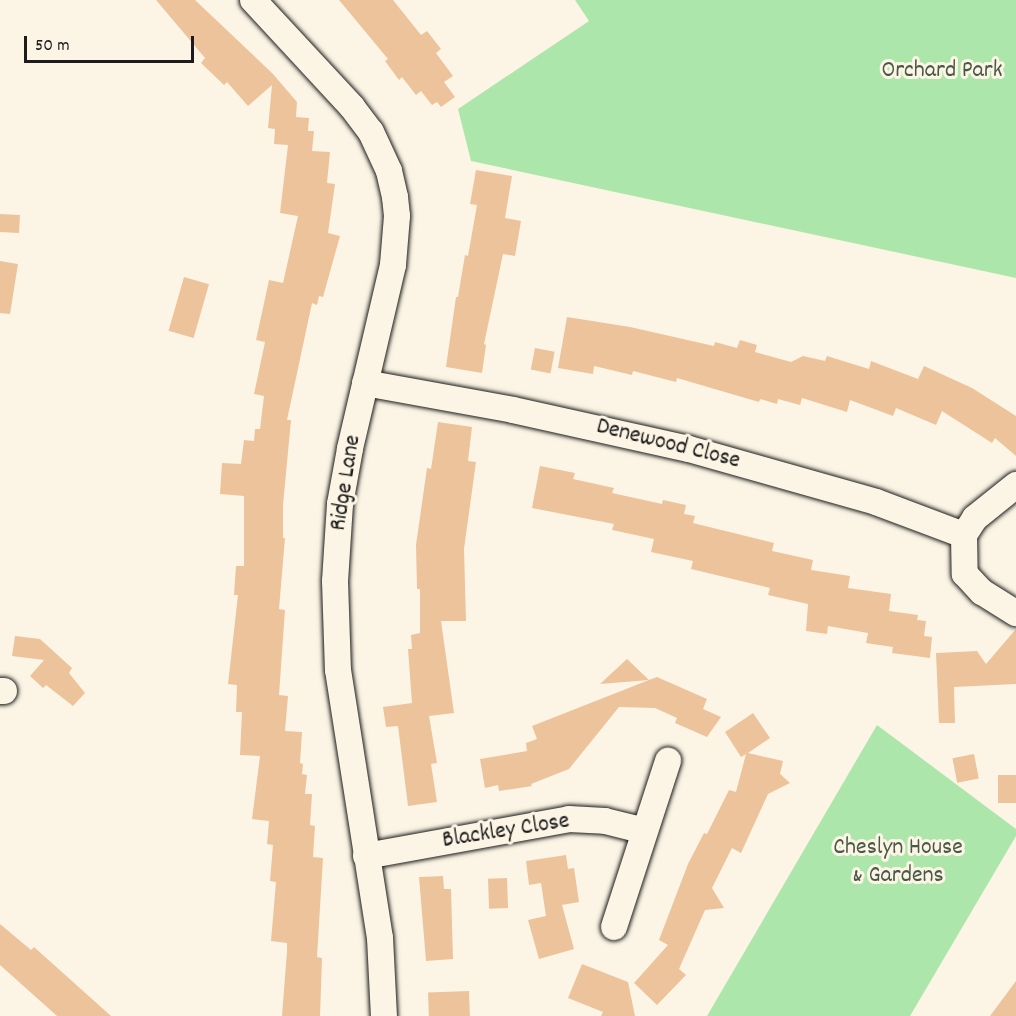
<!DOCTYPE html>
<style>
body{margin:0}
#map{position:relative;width:1016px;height:1016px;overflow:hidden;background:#fcf5e5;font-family:Dekko,sans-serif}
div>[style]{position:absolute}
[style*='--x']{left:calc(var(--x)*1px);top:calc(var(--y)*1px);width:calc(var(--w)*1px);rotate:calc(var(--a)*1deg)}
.green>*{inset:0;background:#ade6aa}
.building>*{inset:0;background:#edc39c;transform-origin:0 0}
.roads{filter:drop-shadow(0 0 2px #1c1c1c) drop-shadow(0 0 2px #1c1c1c)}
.minor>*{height:26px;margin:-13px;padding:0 13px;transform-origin:13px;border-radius:13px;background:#fcf5e5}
span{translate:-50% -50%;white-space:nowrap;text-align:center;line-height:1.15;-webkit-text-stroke:6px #fcf5e5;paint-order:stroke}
.park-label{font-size:24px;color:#485947}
.street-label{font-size:24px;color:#1c1c1c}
.scale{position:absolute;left:24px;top:36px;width:170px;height:27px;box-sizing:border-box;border:3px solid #1c1c1c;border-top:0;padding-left:8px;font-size:18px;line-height:21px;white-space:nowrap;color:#1c1c1c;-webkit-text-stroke:4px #fcf5e5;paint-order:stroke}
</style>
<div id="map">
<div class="green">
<div style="clip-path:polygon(575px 0,1016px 0,1016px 278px,471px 161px,458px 109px,589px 21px)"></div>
<div style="clip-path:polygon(877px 725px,1016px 829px,1016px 836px,910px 1016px,707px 1016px)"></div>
</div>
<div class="building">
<div style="clip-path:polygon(156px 0,195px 0,273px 74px,297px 102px,296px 117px,309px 118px,308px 131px,314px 131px,312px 151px,330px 152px,327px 183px,335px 184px,328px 233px,340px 236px,323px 297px,319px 296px,317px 305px,312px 303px,287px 420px,291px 420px,283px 505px,283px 538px,285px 538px,279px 609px,285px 610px,279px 695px,288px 696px,285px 731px,302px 732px,300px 763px,303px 764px,302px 774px,307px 775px,305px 794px,312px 794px,310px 825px,315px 826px,313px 857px,323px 858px,317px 957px,322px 958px,320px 1016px,282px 1016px,287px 951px,287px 943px,271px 941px,276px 882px,270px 881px,273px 845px,267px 844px,269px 821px,252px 819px,260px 756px,240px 755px,242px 712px,236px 712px,237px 685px,228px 684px,238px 595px,234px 595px,236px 566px,244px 566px,244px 496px,220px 494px,222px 463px,241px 464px,244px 440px,254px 441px,255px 429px,260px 429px,264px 396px,254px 394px,265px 342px,256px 340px,269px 280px,283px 283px,298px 216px,280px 213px,288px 145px,274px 144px,275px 129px,268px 128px,272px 85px,248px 106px,227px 82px,224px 85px,201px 63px,205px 58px)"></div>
<div style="clip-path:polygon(339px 0,393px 0,421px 35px,427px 31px,441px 49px,436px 53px,453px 76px,444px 82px,455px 97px,441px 107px,437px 102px,432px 105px,421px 91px,416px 95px,402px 77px,399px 80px,385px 61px,388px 59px)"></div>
<div style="clip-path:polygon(476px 170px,512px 176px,505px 218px,521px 221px,515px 256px,503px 254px,484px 344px,486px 345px,482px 373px,446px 367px,456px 297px,458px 297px,465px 255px,468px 256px,477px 205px,470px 204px)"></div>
<div style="left:0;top:214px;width:20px;height:18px;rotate:3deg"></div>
<div style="clip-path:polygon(0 261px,18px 264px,10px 314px,0 313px)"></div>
<div style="left:184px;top:277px;width:26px;height:56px;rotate:16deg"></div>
<div style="clip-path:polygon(567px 317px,630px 327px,714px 346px,715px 342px,737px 348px,740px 340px,757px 345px,755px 352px,791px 362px,803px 356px,825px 361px,827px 356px,869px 369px,871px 361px,918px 379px,924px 366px,972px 388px,1016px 416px,1016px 456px,995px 438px,992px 443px,942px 411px,936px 425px,896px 408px,893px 416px,850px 400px,847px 412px,802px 398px,800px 405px,778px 399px,777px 404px,760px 399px,759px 402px,677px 378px,676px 382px,633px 371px,632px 375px,594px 366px,593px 374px,558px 368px)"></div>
<div style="left:535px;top:348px;width:20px;height:22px;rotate:11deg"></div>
<div style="clip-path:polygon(438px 422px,472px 427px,468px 461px,476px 462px,464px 549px,466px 621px,441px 621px,454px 713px,429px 716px,437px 763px,431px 764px,437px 802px,408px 806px,398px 726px,386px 727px,383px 707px,412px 703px,408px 649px,412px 649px,411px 635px,420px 633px,420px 589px,417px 589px,416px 545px,427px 468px,431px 469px)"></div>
<div style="clip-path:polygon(540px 466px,575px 473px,573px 479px,614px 488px,612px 493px,662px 504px,663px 500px,686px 505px,684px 514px,695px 516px,693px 523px,774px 543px,772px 551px,813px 560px,811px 570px,850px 576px,848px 588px,891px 594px,889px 611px,918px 615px,917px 620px,926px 621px,924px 636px,932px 637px,930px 658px,892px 653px,893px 647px,866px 643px,868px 633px,828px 626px,827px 634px,806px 631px,808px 604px,768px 595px,770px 588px,691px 569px,693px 561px,651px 552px,654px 539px,612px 530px,614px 524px,532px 508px)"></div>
<div style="clip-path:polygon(1016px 629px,1016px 684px,954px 687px,955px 723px,939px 723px,936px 653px,977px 651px,986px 664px)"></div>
<div style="clip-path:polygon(15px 636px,40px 639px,72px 668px,69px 673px,85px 693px,73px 706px,46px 685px,43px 688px,30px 676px,44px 660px,12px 656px)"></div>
<div style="clip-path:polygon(627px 659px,649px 680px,657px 677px,707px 699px,703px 709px,721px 717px,707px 737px,675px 723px,677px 718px,655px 708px,619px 707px,569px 769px,531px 784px,532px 786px,499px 791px,498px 785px,485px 788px,480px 759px,527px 751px,526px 743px,537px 739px,532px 726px,649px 680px,600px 684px)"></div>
<div style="clip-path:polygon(753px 713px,770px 738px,748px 753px,783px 761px,780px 774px,790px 783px,768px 794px,741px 853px,732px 848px,712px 888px,724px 908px,705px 910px,679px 969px,686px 975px,657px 1005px,634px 983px,668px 945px,659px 940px,688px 864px,704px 833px,707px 834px,729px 790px,736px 792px,746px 754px,741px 757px,725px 732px)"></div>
<div style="left:974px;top:754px;width:25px;height:22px;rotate:79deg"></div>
<div style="left:998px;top:775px;width:18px;height:28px"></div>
<div style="clip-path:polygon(566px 855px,568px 869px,574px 868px,579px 902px,562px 905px,574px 949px,539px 959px,528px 920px,546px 916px,541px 883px,529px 885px,526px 861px)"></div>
<div style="clip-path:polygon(443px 876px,444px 889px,451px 889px,453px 959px,426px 961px,419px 877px)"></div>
<div style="left:507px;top:878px;width:30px;height:19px;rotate:88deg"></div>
<div style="clip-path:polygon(0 924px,31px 950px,34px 947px,111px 1016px,57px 1016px,0 965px)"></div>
<div style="clip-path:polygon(582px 964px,628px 982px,635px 1016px,601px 1016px,603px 1012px,568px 998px)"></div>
<div style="clip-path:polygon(1016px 981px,1016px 1016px,990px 1016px)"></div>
<div style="left:469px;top:991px;width:25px;height:41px;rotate:88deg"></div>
</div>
<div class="roads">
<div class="minor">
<div style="--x:253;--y:0;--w:146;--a:47.2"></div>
<div style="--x:352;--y:107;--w:31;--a:53"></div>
<div style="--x:371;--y:132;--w:43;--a:65.2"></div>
<div style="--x:389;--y:171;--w:27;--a:77"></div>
<div style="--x:395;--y:197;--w:19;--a:84"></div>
<div style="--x:397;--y:216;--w:49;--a:94.7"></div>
<div style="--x:393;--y:265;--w:189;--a:103.2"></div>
<div style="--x:350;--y:449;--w:56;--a:100.3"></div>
<div style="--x:340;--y:504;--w:77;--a:93.7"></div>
<div style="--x:335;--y:581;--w:89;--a:88.1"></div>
<div style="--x:338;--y:670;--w:271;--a:81.1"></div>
<div style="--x:380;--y:938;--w:78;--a:87.1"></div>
<div style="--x:365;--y:383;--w:150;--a:10.3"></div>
<div style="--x:513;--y:410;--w:180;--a:12.5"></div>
<div style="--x:689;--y:449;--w:194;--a:15.8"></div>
<div style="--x:876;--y:502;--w:94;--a:20.6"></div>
<div style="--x:964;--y:535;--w:39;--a:89"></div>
<div style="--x:965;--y:574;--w:25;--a:47"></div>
<div style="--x:982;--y:592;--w:40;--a:32"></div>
<div style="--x:964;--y:535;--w:20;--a:-57"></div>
<div style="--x:975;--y:518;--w:53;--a:-38.8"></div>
<div style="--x:0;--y:691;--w:4;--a:0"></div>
<div style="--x:366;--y:856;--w:206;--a:-10.3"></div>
<div style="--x:569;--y:819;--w:36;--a:3"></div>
<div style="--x:605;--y:821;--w:41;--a:14"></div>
<div style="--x:614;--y:927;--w:175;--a:-72"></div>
</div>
</div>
<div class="park-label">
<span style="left:942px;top:72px">Orchard Park</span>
<span style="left:898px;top:863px">Cheslyn House<br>&amp; Gardens</span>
</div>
<div class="street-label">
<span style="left:668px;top:445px;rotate:14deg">Denewood Close</span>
<span style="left:347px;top:483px;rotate:-81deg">Ridge Lane</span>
<span style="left:506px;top:832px;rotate:-9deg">Blackley Close</span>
</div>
<div class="scale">50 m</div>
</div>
